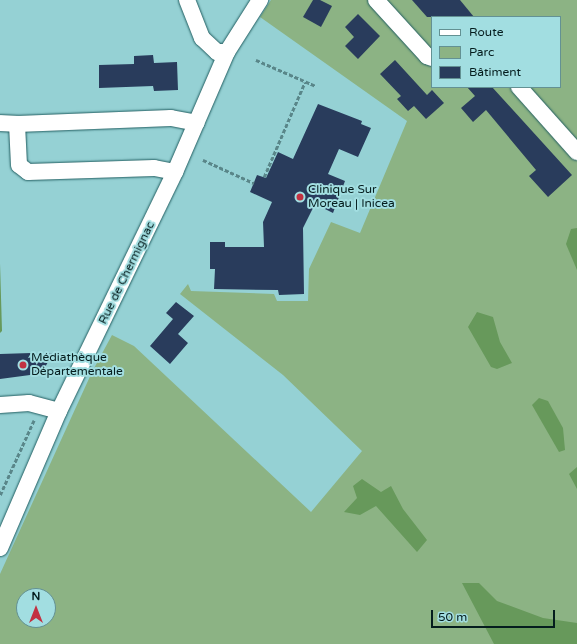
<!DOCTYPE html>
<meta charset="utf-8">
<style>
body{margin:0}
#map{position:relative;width:577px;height:644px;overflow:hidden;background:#95d1d4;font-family:"Varela Round",sans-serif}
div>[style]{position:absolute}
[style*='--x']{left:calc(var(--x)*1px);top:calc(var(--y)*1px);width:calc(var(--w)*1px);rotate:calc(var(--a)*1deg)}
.green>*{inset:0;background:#8cb384}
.forest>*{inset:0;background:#67995b}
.building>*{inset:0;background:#293c5c}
.path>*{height:2.5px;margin-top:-1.25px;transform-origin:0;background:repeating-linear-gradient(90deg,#598689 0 4px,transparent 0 6px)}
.roads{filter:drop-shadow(0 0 1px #225e61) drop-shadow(0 0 1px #225e61)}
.minor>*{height:16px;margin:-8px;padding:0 8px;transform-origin:8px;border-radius:8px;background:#fff}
.dots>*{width:11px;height:11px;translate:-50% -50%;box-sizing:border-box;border:2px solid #a2dee1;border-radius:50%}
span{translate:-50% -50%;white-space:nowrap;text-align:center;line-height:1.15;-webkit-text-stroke:4px #a2dee1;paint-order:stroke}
.poi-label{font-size:12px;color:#051d1e}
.left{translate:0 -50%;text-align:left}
.street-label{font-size:12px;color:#051d1e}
.legend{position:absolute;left:431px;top:16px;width:130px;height:72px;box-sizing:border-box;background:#a2dee1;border:1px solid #639193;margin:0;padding:5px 7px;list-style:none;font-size:12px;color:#051d1e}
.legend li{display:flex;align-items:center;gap:8px;height:20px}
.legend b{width:20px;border:1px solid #639193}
.north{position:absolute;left:16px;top:588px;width:40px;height:40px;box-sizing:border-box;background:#a2dee1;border:1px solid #639193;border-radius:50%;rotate:0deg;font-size:11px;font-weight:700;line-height:16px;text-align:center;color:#051d1e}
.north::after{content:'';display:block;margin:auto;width:14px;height:18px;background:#c23141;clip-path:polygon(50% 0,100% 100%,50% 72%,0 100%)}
.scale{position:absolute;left:431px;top:610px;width:124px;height:18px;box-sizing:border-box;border:2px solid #051d1e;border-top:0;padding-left:5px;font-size:12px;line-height:14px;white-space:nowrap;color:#051d1e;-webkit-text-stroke:3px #a2dee1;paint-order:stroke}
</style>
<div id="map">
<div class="green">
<div style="clip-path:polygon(evenodd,271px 0,577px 0,577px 644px,0 644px,0 574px,92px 372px,112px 335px,134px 346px,311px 512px,362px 451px,283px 375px,180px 294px,188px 284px,191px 291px,274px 294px,277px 301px,308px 301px,309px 269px,331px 222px,360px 233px,407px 121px,260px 17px,271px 0,432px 17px,560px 17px,560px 87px,432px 87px,432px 17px,271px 0,24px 596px,48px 596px,48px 620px,24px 620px,24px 596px)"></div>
</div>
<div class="forest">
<div style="clip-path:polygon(577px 228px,577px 270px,566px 244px,571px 229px)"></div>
<div style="clip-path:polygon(0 263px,2px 331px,0 333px)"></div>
<div style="clip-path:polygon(477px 312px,493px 317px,500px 342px,512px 363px,497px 369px,491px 367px,468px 327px)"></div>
<div style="clip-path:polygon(539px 398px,548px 401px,563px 428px,565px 450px,559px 452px,532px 405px)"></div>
<div style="clip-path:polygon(577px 467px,577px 489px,569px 474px)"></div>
<div style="clip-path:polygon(362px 479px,381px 492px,391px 486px,403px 509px,427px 540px,417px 552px,376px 506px,360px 515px,344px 512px,357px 498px,353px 486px)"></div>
<div style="clip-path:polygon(462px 583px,479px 583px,497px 601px,543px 618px,577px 623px,577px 644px,494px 644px)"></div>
</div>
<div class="building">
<div style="clip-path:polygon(313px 0,320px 0,332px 6px,321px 27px,303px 17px)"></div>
<div style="clip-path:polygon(412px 0,460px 0,474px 17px,427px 17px)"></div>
<div style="clip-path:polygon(358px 14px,380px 36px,358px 59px,345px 46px,354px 37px,345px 27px)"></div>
<div style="clip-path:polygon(153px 55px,154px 63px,177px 62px,178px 90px,154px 91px,153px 86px,99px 88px,99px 65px,134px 64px,134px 56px)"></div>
<div style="clip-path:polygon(395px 60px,427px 95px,432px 90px,444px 103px,426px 119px,414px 106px,408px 111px,397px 99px,401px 96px,380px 74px)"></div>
<div style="clip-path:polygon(467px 87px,492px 87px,572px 175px,548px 197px,529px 176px,536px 170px,486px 110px,473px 122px,461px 108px,475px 96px)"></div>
<div style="clip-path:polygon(318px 104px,362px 121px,361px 124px,371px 128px,358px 157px,339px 149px,328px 174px,345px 181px,333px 213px,315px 204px,303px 228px,304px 294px,279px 295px,278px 290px,214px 289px,215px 269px,210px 269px,210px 242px,225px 242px,225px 247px,264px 247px,263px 222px,272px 202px,250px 192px,257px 175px,266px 178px,278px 152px,293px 159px)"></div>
<div style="clip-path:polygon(176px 302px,194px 316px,178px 334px,188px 343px,170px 364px,150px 346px,173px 319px,166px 313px)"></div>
<div style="clip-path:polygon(31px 353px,28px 358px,53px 353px,44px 369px,30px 375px,0 379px,0 354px)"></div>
</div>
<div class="path">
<div style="--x:256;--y:60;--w:65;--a:23.4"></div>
<div style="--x:203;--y:160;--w:56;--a:24.3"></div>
<div style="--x:264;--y:177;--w:103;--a:-66.7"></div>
<div style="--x:0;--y:495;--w:82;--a:-65.6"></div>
</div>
<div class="roads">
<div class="minor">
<div style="--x:187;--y:0;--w:41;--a:68.5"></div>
<div style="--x:202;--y:38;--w:21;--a:43"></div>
<div style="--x:217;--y:52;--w:10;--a:0"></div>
<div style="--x:376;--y:0;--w:76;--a:47.7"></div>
<div style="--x:427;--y:56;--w:5;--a:22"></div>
<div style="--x:519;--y:87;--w:87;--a:48.3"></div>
<div style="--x:0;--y:123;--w:17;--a:3"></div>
<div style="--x:175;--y:172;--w:21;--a:-169"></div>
<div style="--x:154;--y:168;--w:126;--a:178.2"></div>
<div style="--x:28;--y:172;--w:11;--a:-142"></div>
<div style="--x:19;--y:165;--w:41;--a:-92.8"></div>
<div style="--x:17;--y:124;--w:154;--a:-2.2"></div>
<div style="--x:171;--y:118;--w:26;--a:11"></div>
<div style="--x:0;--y:405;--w:29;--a:-4"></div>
<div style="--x:29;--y:403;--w:31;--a:15"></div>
<div style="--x:0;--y:548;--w:149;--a:-66.7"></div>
<div style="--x:59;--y:411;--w:266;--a:-64.1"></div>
<div style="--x:175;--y:172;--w:131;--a:-66.6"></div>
<div style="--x:227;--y:52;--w:62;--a:-57.6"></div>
</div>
</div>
<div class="dots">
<div style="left:300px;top:197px;background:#c23141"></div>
<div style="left:23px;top:365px;background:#c23141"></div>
</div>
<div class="poi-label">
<span class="left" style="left:308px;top:197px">Clinique Sur<br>Moreau | Inicea</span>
<span class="left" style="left:31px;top:365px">Médiathèque<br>Départementale</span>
</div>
<div class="street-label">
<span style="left:127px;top:273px;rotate:-64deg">Rue de Chermignac</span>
</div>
<ul class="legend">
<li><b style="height:5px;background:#fff"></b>Route</li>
<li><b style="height:11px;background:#8cb384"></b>Parc</li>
<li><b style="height:11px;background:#293c5c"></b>Bâtiment</li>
</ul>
<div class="north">N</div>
<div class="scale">50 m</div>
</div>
